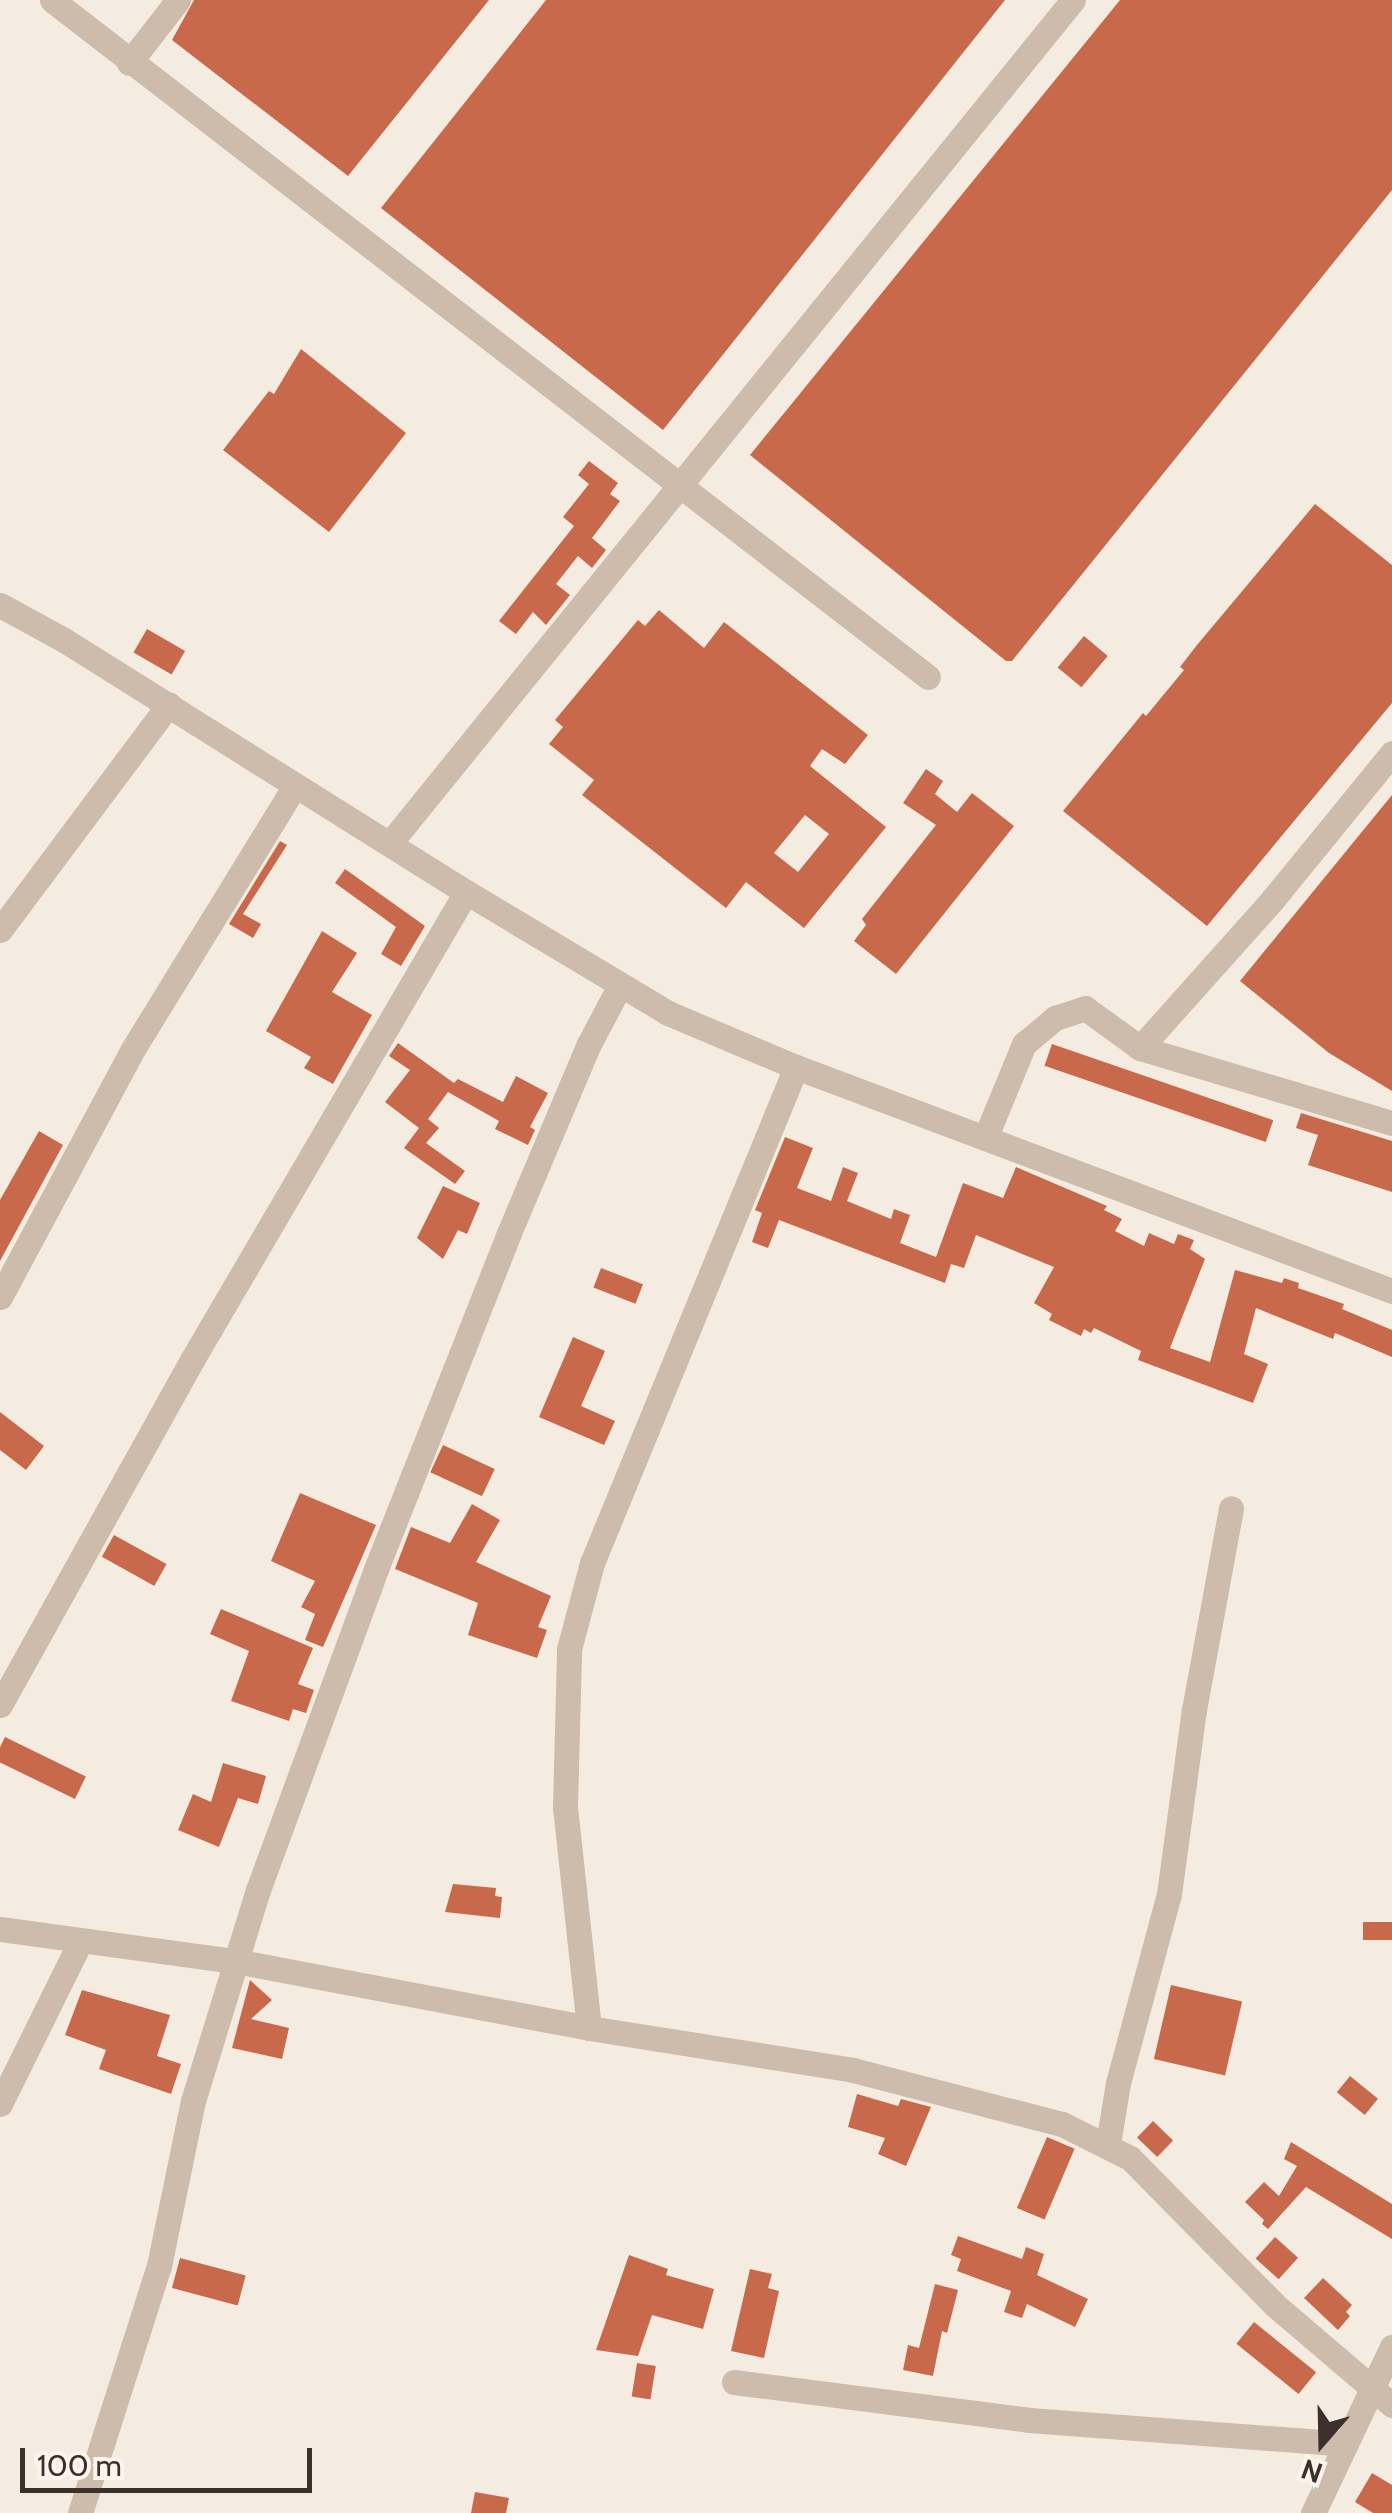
<!DOCTYPE html>
<style>
body{margin:0}
#map{position:relative;width:1392px;height:2513px;overflow:hidden;background:#f4ebe1;font-family:Cabin,sans-serif}
div>[style]{position:absolute}
[style*='--x']{left:calc(var(--x)*1px);top:calc(var(--y)*1px);width:calc(var(--w)*1px);rotate:calc(var(--a)*1deg)}
.building>*{inset:0;background:#c8694b;transform-origin:0 0}
.minor>*{height:25px;margin:-12.5px;padding:0 12.5px;transform-origin:12.5px;border-radius:12.5px;background:#cdbbac}
span{translate:-50% -50%;white-space:nowrap;text-align:center;line-height:1.15;-webkit-text-stroke:8px #fbf5ee;paint-order:stroke}
.north{position:absolute;left:1272px;top:2393px;width:100px;height:100px;-webkit-text-stroke:8px #fbf5ee;paint-order:stroke;rotate:200deg;font-size:28px;font-weight:700;line-height:40px;text-align:center;color:#3b302b}
.north::after{content:'';display:block;margin:auto;width:35px;height:45px;background:#3b302b;clip-path:polygon(50% 0,100% 100%,50% 72%,0 100%)}
.scale{position:absolute;left:20px;top:2448px;width:292px;height:45px;box-sizing:border-box;border:5px solid #3b302b;border-top:0;padding-left:12px;font-size:30px;line-height:35px;white-space:nowrap;color:#3b302b;-webkit-text-stroke:8px #fbf5ee;paint-order:stroke}
</style>
<div id="map">
<div class="building">
<div style="clip-path:polygon(194px 0,489px 0,348px 176px,172px 40px)"></div>
<div style="clip-path:polygon(546px 0,1005px 0,663px 430px,381px 208px)"></div>
<div style="clip-path:polygon(1120px 0,1392px 0,1392px 190px,1012px 661px,1006px 661px,750px 455px)"></div>
<div style="clip-path:polygon(301px 349px,406px 433px,329px 532px,223px 450px,269px 391px,274px 394px)"></div>
<div style="clip-path:polygon(589px 461px,618px 483px,610px 494px,620px 501px,592px 538px,606px 550px,592px 568px,578px 556px,556px 584px,570px 595px,546px 625px,533px 612px,516px 634px,499px 621px,574px 526px,563px 517px,589px 484px,578px 475px)"></div>
<div style="clip-path:polygon(1315px 504px,1392px 565px,1392px 703px,1207px 926px,1063px 811px,1143px 713px,1146px 716px,1184px 670px,1180px 667px,1197px 645px)"></div>
<div style="clip-path:polygon(evenodd,659px 610px,704px 648px,724px 622px,868px 735px,845px 764px,822px 749px,810px 766px,886px 827px,804px 928px,746px 882px,726px 908px,582px 795px,594px 780px,549px 744px,563px 727px,555px 720px,638px 620px,645px 626px,659px 610px,805px 815px,829px 834px,798px 872px,774px 853px,805px 815px)"></div>
<div style="left:147px;top:629px;width:44px;height:27px;rotate:30deg"></div>
<div style="left:1084px;top:636px;width:31px;height:41px;rotate:40deg"></div>
<div style="clip-path:polygon(926px 769px,943px 781px,935px 794px,957px 812px,972px 793px,1014px 826px,896px 974px,854px 941px,866px 925px,862px 919px,936px 825px,903px 803px)"></div>
<div style="clip-path:polygon(1392px 795px,1392px 1091px,1329px 1053px,1240px 981px)"></div>
<div style="clip-path:polygon(280px 841px,287px 845px,243px 914px,261px 924px,253px 938px,229px 924px)"></div>
<div style="clip-path:polygon(345px 869px,425px 926px,401px 966px,381px 954px,396px 927px,335px 883px)"></div>
<div style="clip-path:polygon(322px 931px,357px 953px,332px 992px,372px 1015px,333px 1084px,304px 1068px,311px 1057px,266px 1031px)"></div>
<div style="clip-path:polygon(398px 1043px,454px 1083px,458px 1079px,503px 1102px,516px 1076px,548px 1093px,530px 1127px,535px 1130px,528px 1145px,495px 1129px,499px 1121px,448px 1092px,428px 1119px,439px 1128px,426px 1143px,465px 1171px,455px 1184px,404px 1148px,419px 1128px,385px 1102px,410px 1070px,389px 1056px)"></div>
<div style="left:1052px;top:1044px;width:234px;height:23px;rotate:19deg"></div>
<div style="clip-path:polygon(1301px 1113px,1392px 1141px,1392px 1192px,1308px 1165px,1318px 1135px,1296px 1128px)"></div>
<div style="clip-path:polygon(39px 1131px,63px 1145px,0 1261px,0 1200px)"></div>
<div style="clip-path:polygon(785px 1137px,813px 1148px,797px 1188px,831px 1201px,843px 1167px,858px 1173px,847px 1201px,891px 1219px,894px 1209px,910px 1215px,900px 1243px,936px 1257px,963px 1183px,1003px 1198px,1016px 1167px,1107px 1206px,1104px 1210px,1122px 1219px,1115px 1231px,1144px 1246px,1149px 1233px,1174px 1244px,1178px 1234px,1194px 1240px,1190px 1249px,1205px 1259px,1170px 1348px,1210px 1362px,1235px 1270px,1282px 1283px,1284px 1278px,1299px 1283px,1298px 1288px,1344px 1304px,1342px 1309px,1392px 1330px,1392px 1357px,1335px 1333px,1333px 1339px,1256px 1308px,1244px 1354px,1268px 1364px,1253px 1403px,1138px 1360px,1141px 1351px,1094px 1328px,1091px 1333px,1084px 1329px,1081px 1336px,1049px 1320px,1052px 1314px,1034px 1303px,1054px 1267px,976px 1235px,964px 1268px,951px 1264px,945px 1283px,779px 1220px,768px 1248px,752px 1242px,762px 1213px,755px 1210px)"></div>
<div style="clip-path:polygon(443px 1186px,480px 1203px,467px 1234px,458px 1230px,443px 1259px,417px 1238px)"></div>
<div style="left:601px;top:1268px;width:45px;height:21px;rotate:21deg"></div>
<div style="clip-path:polygon(573px 1337px,605px 1351px,581px 1406px,615px 1421px,604px 1445px,539px 1417px)"></div>
<div style="clip-path:polygon(0 1412px,44px 1446px,26px 1470px,0 1450px)"></div>
<div style="left:443px;top:1445px;width:57px;height:30px;rotate:25deg"></div>
<div style="clip-path:polygon(300px 1493px,376px 1525px,323px 1647px,305px 1640px,315px 1614px,301px 1607px,315px 1581px,271px 1561px)"></div>
<div style="clip-path:polygon(472px 1504px,500px 1520px,476px 1562px,551px 1596px,538px 1627px,547px 1630px,537px 1658px,468px 1635px,478px 1603px,395px 1569px,411px 1527px,450px 1543px)"></div>
<div style="left:114px;top:1535px;width:60px;height:25px;rotate:29deg"></div>
<div style="clip-path:polygon(221px 1609px,313px 1648px,298px 1684px,314px 1690px,306px 1713px,293px 1709px,289px 1721px,231px 1701px,249px 1651px,210px 1634px)"></div>
<div style="left:5px;top:1737px;width:90px;height:25px;rotate:26deg"></div>
<div style="clip-path:polygon(223px 1763px,266px 1776px,258px 1804px,238px 1798px,219px 1847px,178px 1830px,193px 1794px,211px 1802px)"></div>
<div style="clip-path:polygon(453px 1884px,496px 1888px,495px 1896px,502px 1897px,500px 1918px,445px 1912px)"></div>
<div style="left:1392px;top:1922px;width:18px;height:29px;rotate:90deg"></div>
<div style="clip-path:polygon(250px 1980px,272px 2000px,251px 2019px,289px 2028px,282px 2059px,232px 2048px)"></div>
<div style="left:1171px;top:1985px;width:73px;height:76px;rotate:13deg"></div>
<div style="clip-path:polygon(82px 1990px,170px 2015px,157px 2056px,181px 2064px,171px 2094px,99px 2069px,106px 2050px,65px 2035px)"></div>
<div style="left:1350px;top:2076px;width:36px;height:21px;rotate:39deg"></div>
<div style="clip-path:polygon(857px 2094px,898px 2106px,901px 2099px,931px 2107px,906px 2166px,878px 2154px,885px 2138px,848px 2127px)"></div>
<div style="left:1153px;top:2121px;width:28px;height:23px;rotate:44deg"></div>
<div style="left:1047px;top:2137px;width:30px;height:77px;rotate:23deg"></div>
<div style="clip-path:polygon(1291px 2142px,1392px 2204px,1392px 2239px,1306px 2187px,1268px 2229px,1262px 2224px,1264px 2220px,1245px 2202px,1264px 2182px,1279px 2196px,1297px 2166px,1284px 2159px)"></div>
<div style="clip-path:polygon(958px 2236px,1022px 2259px,1026px 2247px,1044px 2254px,1037px 2275px,1088px 2299px,1075px 2327px,1027px 2304px,1022px 2318px,1004px 2312px,1011px 2291px,957px 2271px,961px 2259px,951px 2255px)"></div>
<div style="left:1275px;top:2237px;width:31px;height:29px;rotate:42deg"></div>
<div style="clip-path:polygon(629px 2255px,668px 2269px,666px 2275px,714px 2289px,703px 2329px,652px 2315px,638px 2356px,596px 2350px)"></div>
<div style="left:180px;top:2258px;width:68px;height:31px;rotate:15deg"></div>
<div style="clip-path:polygon(750px 2269px,772px 2274px,768px 2288px,779px 2291px,764px 2358px,731px 2351px)"></div>
<div style="clip-path:polygon(1323px 2278px,1352px 2305px,1346px 2312px,1350px 2316px,1338px 2330px,1304px 2298px)"></div>
<div style="clip-path:polygon(935px 2284px,958px 2290px,947px 2333px,942px 2331px,933px 2376px,903px 2370px,908px 2345px,919px 2348px)"></div>
<div style="left:1254px;top:2322px;width:80px;height:28px;rotate:39deg"></div>
<div style="left:637px;top:2363px;width:19px;height:34px;rotate:9deg"></div>
<div style="clip-path:polygon(1372px 2473px,1392px 2485px,1392px 2513px,1373px 2513px,1355px 2502px)"></div>
<div style="clip-path:polygon(475px 2492px,509px 2498px,506px 2513px,471px 2513px)"></div>
</div>
<div class="minor">
<div style="--x:52;--y:0;--w:1107;--a:37.7"></div>
<div style="--x:129;--y:63;--w:80;--a:-52.1"></div>
<div style="--x:0;--y:605;--w:73;--a:28.7"></div>
<div style="--x:64;--y:640;--w:474;--a:32.1"></div>
<div style="--x:466;--y:892;--w:235;--a:30.9"></div>
<div style="--x:668;--y:1013;--w:139;--a:22.9"></div>
<div style="--x:796;--y:1067;--w:637;--a:20.6"></div>
<div style="--x:390;--y:843;--w:1085;--a:-50.99"></div>
<div style="--x:0;--y:930;--w:282;--a:-53.2"></div>
<div style="--x:1140;--y:1048;--w:200;--a:-48.2"></div>
<div style="--x:1273;--y:899;--w:188;--a:-50.8"></div>
<div style="--x:986;--y:1136;--w:100;--a:-67.6"></div>
<div style="--x:1024;--y:1044;--w:40;--a:-40"></div>
<div style="--x:1055;--y:1018;--w:32;--a:-18"></div>
<div style="--x:1085;--y:1008;--w:68;--a:36"></div>
<div style="--x:1140;--y:1048;--w:263;--a:16.6"></div>
<div style="--x:0;--y:1297;--w:281;--a:-61.8"></div>
<div style="--x:133;--y:1049;--w:309;--a:-58.4"></div>
<div style="--x:0;--y:1705;--w:395;--a:-60.9"></div>
<div style="--x:192;--y:1360;--w:542;--a:-59.65"></div>
<div style="--x:0;--y:1929;--w:237;--a:7.8"></div>
<div style="--x:235;--y:1961;--w:360;--a:10.7"></div>
<div style="--x:589;--y:2028;--w:267;--a:9"></div>
<div style="--x:853;--y:2070;--w:216;--a:14.5"></div>
<div style="--x:1062;--y:2124;--w:76;--a:26.6"></div>
<div style="--x:1130;--y:2158;--w:208;--a:45.4"></div>
<div style="--x:1276;--y:2306;--w:153;--a:40.5"></div>
<div style="--x:589;--y:2028;--w:223;--a:-96.2"></div>
<div style="--x:565;--y:1806;--w:157;--a:-88.5"></div>
<div style="--x:569;--y:1649;--w:89;--a:-75"></div>
<div style="--x:592;--y:1563;--w:536;--a:-67.64"></div>
<div style="--x:0;--y:2104;--w:181;--a:-63.7"></div>
<div style="--x:1108;--y:2144;--w:62;--a:-80.7"></div>
<div style="--x:1118;--y:2083;--w:196;--a:-74.9"></div>
<div style="--x:1169;--y:1894;--w:186;--a:-82.3"></div>
<div style="--x:1194;--y:1710;--w:205;--a:-79.6"></div>
<div style="--x:734;--y:2382;--w:297;--a:7.3"></div>
<div style="--x:1029;--y:2420;--w:317;--a:4.3"></div>
<div style="--x:80;--y:2513;--w:259;--a:-72.3"></div>
<div style="--x:159;--y:2266;--w:168;--a:-78.4"></div>
<div style="--x:193;--y:2101;--w:221;--a:-72.9"></div>
<div style="--x:258;--y:1890;--w:347;--a:-69.8"></div>
<div style="--x:378;--y:1564;--w:356;--a:-68.4"></div>
<div style="--x:509;--y:1233;--w:205;--a:-67.1"></div>
<div style="--x:589;--y:1044;--w:64;--a:-62.2"></div>
<div style="--x:1313;--y:2513;--w:184;--a:-64.6"></div>
</div>
<div class="north">N</div>
<div class="scale">100 m</div>
</div>
